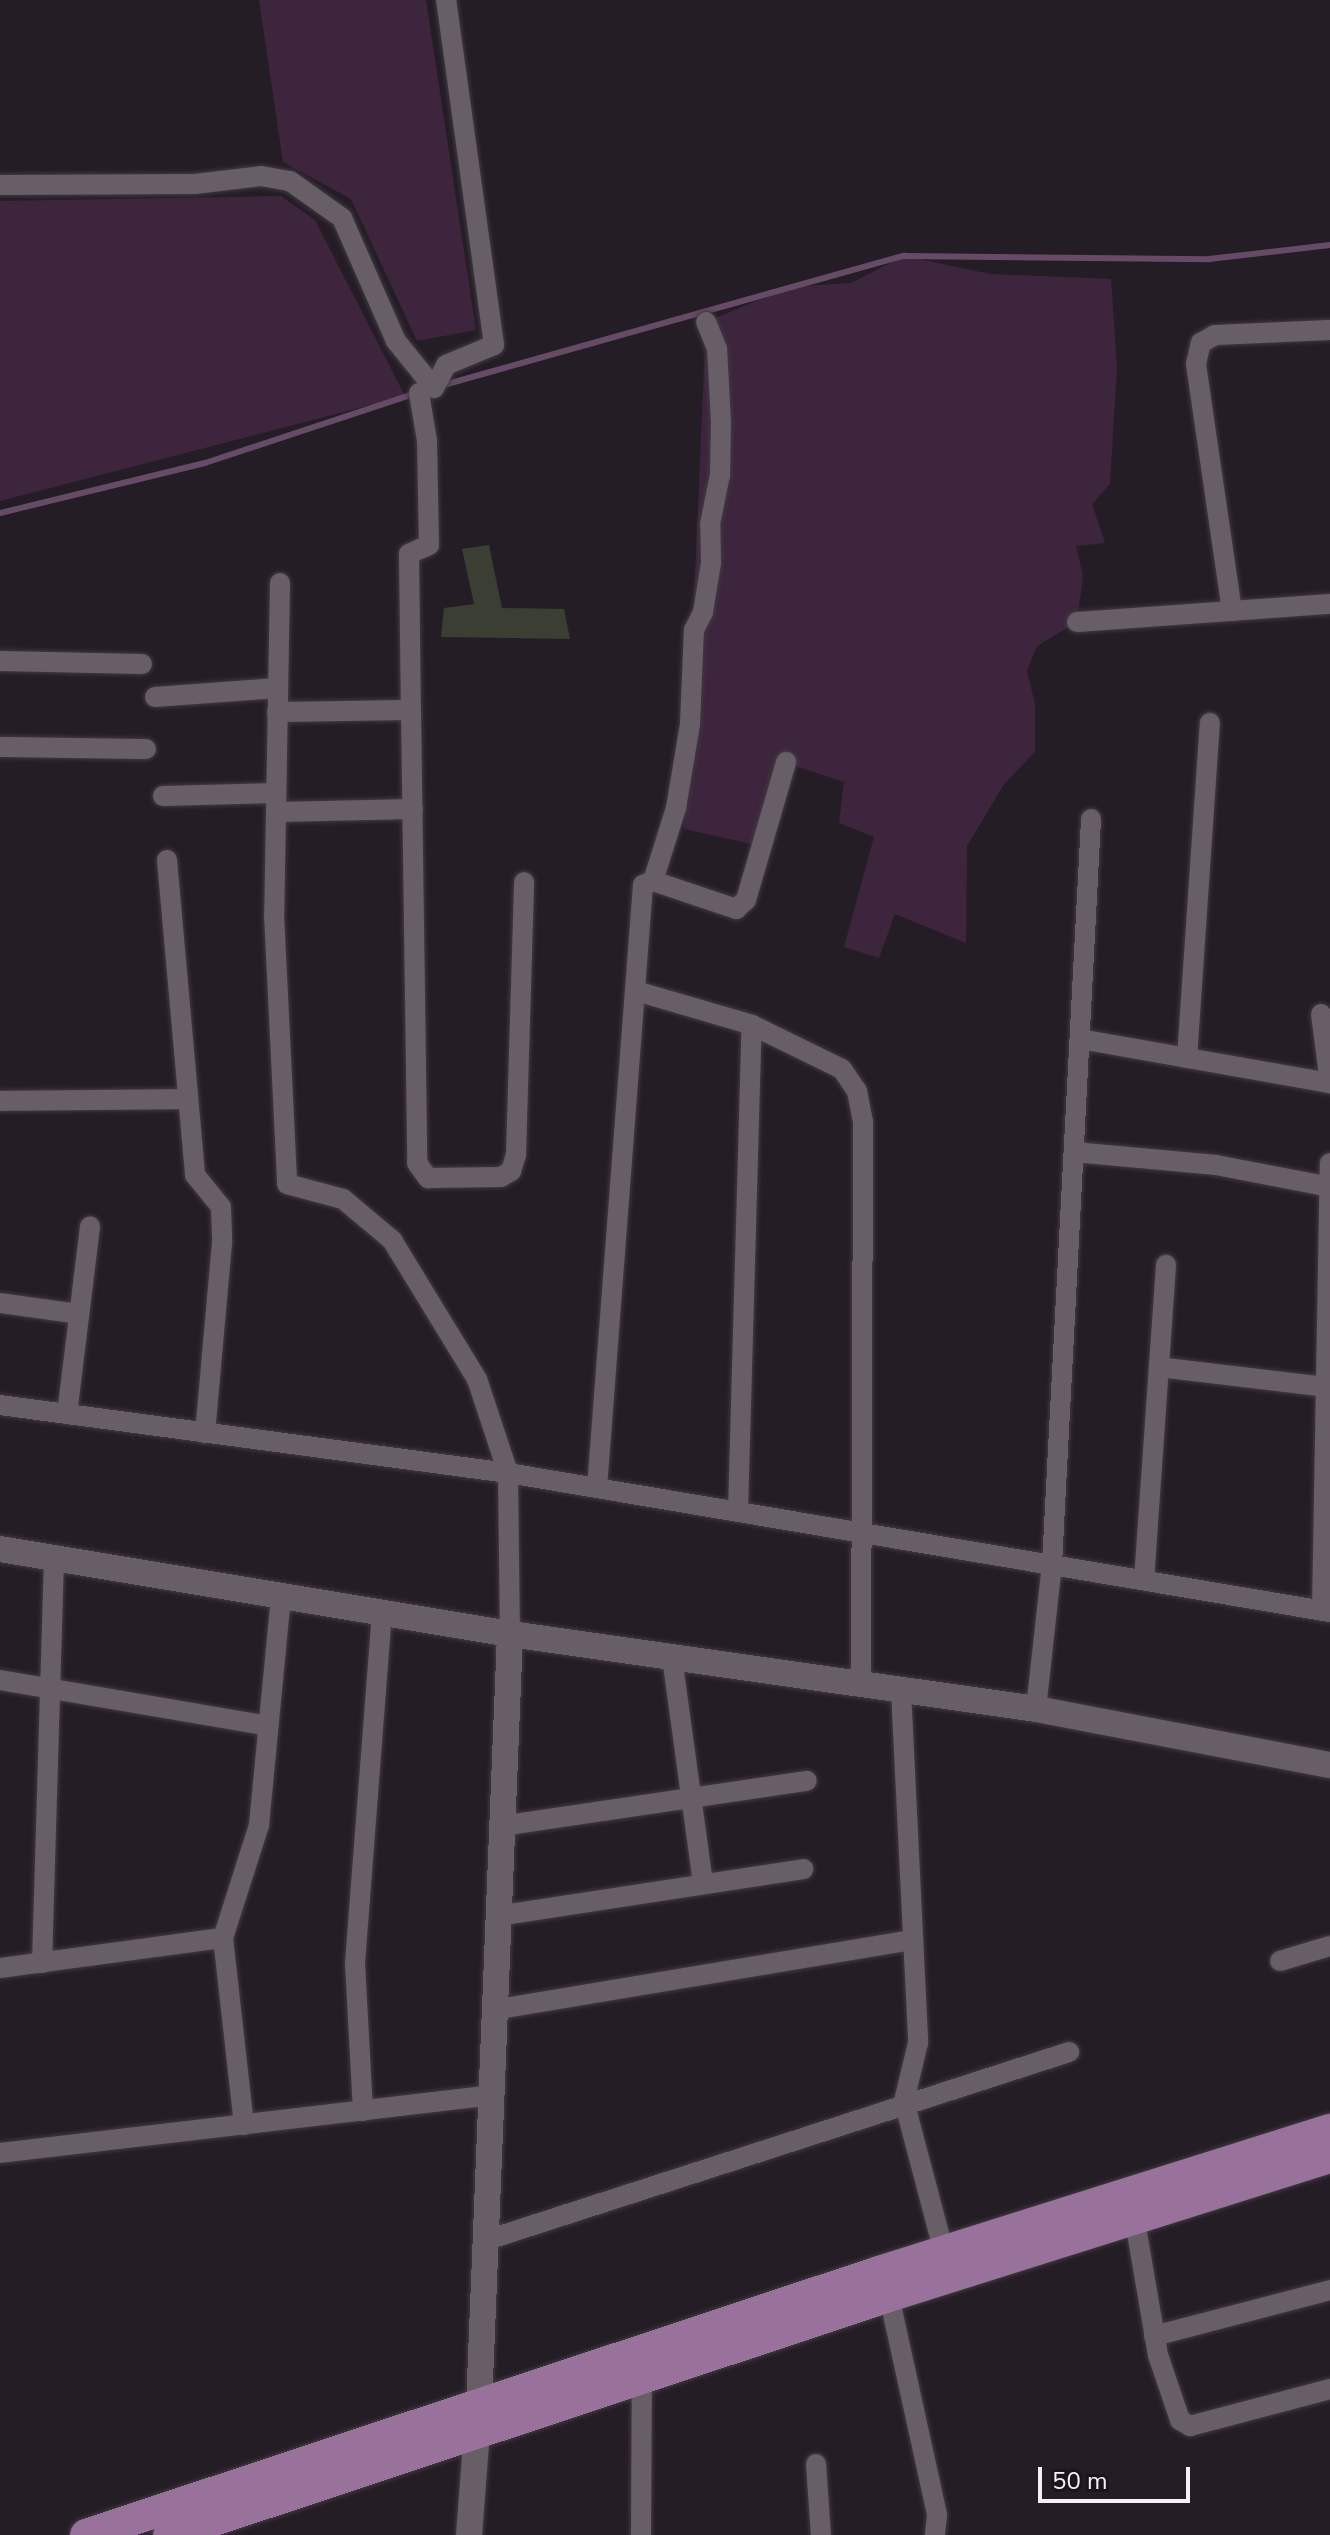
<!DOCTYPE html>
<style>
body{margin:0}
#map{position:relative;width:1330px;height:2535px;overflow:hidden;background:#251d26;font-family:"Nunito Sans",sans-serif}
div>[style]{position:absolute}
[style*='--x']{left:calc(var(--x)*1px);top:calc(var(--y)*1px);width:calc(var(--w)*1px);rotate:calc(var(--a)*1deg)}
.green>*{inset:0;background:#3d253e}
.stream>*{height:6px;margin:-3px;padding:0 3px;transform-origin:3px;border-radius:3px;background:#664b67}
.building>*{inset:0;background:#3b3e32}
.roads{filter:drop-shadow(0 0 2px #413a42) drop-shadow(0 0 2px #413a42)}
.minor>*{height:20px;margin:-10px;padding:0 10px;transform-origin:10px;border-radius:10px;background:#675e68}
.tertiary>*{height:26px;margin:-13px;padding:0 13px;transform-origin:13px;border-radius:13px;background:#675e68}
.primary>*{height:32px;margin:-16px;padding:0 16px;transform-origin:16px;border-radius:16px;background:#98729a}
span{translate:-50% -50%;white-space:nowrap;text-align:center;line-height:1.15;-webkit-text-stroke:8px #1c141c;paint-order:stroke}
.scale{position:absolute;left:1038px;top:2467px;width:152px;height:36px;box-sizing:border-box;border:4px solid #f5f0f6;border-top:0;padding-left:10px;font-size:24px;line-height:28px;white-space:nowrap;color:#f5f0f6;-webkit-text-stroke:6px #1c141c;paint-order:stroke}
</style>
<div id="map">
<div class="green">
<div style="clip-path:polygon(259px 0,426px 0,476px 330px,417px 341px,351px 199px,283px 162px)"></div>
<div style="clip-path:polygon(281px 196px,315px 220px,405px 396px,0 501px,0 201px)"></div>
<div style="clip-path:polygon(904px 256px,990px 274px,1111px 279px,1117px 368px,1110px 484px,1092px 504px,1105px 543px,1076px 546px,1083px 576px,1077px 622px,1037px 646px,1027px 671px,1035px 704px,1035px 752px,1004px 784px,967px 846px,966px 943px,895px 914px,879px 958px,844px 947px,874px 837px,839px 823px,844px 782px,786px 763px,761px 846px,684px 829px,706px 322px,790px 287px,851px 283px)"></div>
</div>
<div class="stream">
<div style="--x:440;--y:386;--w:482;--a:-15.7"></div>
<div style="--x:904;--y:256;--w:305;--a:0.6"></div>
<div style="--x:1209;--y:259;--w:122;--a:-6.6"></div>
<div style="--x:0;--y:513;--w:211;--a:-13.7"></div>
<div style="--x:205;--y:463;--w:220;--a:-18.3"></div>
</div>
<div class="building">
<div style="clip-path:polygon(489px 545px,502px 608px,564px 609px,570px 639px,441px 637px,444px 608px,474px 604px,462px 549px)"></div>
</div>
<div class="roads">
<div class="minor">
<div style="--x:0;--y:185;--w:195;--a:-0.3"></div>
<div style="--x:195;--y:184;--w:66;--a:-6.9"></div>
<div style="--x:261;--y:176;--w:29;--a:10"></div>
<div style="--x:290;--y:181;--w:64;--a:35.4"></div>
<div style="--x:342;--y:218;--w:134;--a:66.3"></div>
<div style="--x:396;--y:341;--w:60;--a:51"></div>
<div style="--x:434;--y:388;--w:26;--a:-62"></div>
<div style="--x:446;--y:365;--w:52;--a:-22.6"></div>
<div style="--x:494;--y:345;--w:348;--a:-97.9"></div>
<div style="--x:419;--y:393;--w:49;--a:80.5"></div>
<div style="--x:427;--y:441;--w:104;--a:88.9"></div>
<div style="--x:429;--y:545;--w:22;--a:156"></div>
<div style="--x:409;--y:554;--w:156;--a:89.3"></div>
<div style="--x:411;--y:710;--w:453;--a:89.2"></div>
<div style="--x:417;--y:1163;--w:19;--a:54"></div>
<div style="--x:428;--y:1178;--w:73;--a:-0.8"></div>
<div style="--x:501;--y:1177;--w:12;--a:-31"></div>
<div style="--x:511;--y:1171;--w:17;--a:-73"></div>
<div style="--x:516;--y:1155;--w:273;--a:-88.3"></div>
<div style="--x:280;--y:583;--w:331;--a:91"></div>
<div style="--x:274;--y:914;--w:270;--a:87.2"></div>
<div style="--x:287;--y:1184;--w:58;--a:15"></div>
<div style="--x:343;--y:1199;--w:64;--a:39.9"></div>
<div style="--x:392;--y:1240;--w:163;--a:58.6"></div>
<div style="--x:477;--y:1379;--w:99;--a:71.7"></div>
<div style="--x:508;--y:1473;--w:161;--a:89.3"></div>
<div style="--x:1232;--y:611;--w:250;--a:-98.3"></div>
<div style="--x:1196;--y:364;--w:22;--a:-77"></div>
<div style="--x:1201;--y:343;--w:16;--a:-30"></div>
<div style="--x:1215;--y:335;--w:115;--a:-2.5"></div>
<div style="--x:1077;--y:622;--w:254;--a:-4.1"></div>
<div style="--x:0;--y:661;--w:142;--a:1.2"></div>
<div style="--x:155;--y:697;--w:123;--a:-4.2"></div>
<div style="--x:277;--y:712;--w:134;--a:-0.9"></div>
<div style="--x:0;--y:747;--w:146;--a:0.8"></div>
<div style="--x:163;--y:796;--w:113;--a:-1.5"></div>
<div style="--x:276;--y:812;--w:137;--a:-1.3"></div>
<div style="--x:167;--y:860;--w:316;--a:84.9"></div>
<div style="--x:195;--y:1175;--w:41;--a:50.9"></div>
<div style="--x:221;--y:1207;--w:36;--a:88"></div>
<div style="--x:222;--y:1243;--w:191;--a:95.1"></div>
<div style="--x:653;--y:881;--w:77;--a:-72.5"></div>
<div style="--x:676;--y:808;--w:85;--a:-80.5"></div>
<div style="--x:690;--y:724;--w:94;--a:-87.6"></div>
<div style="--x:694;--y:630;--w:20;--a:-63"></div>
<div style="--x:703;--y:612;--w:50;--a:-80.7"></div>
<div style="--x:711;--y:563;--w:39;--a:-91"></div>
<div style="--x:710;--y:524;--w:50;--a:-78.5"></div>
<div style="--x:720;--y:475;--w:53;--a:-88.9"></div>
<div style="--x:721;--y:422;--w:73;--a:-93.1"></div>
<div style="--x:717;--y:349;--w:29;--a:-112"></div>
<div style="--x:636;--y:991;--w:121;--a:16.3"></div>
<div style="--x:752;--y:1025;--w:100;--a:26.1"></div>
<div style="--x:842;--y:1069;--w:27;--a:56"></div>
<div style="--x:857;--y:1091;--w:32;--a:79"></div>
<div style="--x:863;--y:1122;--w:562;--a:90.2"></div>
<div style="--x:1321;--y:1014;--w:70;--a:82.6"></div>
<div style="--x:1080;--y:1039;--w:254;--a:10"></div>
<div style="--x:1187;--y:1058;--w:336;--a:-86.1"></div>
<div style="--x:0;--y:1101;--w:187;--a:-0.6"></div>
<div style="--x:1074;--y:1152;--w:143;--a:5.2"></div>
<div style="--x:1216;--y:1165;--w:116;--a:10.9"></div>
<div style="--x:0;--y:1303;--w:80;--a:7.9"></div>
<div style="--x:1159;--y:1367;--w:168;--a:6.8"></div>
<div style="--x:0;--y:1405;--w:513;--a:7.62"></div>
<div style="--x:508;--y:1473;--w:834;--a:9.6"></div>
<div style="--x:67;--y:1414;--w:189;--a:-83"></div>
<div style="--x:597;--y:1488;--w:605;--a:-85.64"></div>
<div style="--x:643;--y:885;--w:11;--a:-22"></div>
<div style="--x:653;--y:881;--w:88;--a:18.6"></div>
<div style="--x:736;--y:909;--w:13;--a:-42"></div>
<div style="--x:746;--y:900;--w:144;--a:-73.8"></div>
<div style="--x:738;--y:1512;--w:487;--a:-88.4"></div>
<div style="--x:1144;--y:1580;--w:316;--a:-86"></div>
<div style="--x:1322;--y:1611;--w:448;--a:-89"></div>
<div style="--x:672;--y:1657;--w:229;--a:82.2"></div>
<div style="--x:0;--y:1680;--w:272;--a:9.7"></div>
<div style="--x:901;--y:1690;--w:353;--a:87.2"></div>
<div style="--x:918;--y:2043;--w:60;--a:103.6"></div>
<div style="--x:904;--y:2101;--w:156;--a:75.2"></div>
<div style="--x:1036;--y:1709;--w:146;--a:-83.7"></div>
<div style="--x:1052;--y:1564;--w:746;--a:-87"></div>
<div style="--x:501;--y:1826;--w:309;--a:-8.4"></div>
<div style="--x:497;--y:1916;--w:310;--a:-8.7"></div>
<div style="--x:1280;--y:1961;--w:52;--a:-16.7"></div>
<div style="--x:42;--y:1963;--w:405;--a:-88.3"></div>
<div style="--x:0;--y:1968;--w:225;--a:-7.7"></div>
<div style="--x:493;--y:2010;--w:426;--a:-9.5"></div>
<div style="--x:363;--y:2111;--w:148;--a:-93.1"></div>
<div style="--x:355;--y:1963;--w:352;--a:-85.6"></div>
<div style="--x:244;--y:2125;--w:188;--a:-96.4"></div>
<div style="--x:223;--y:1938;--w:119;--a:-72.3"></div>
<div style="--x:259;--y:1825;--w:230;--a:-84.5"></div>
<div style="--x:0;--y:2153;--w:491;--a:-6.7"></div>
<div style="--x:1135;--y:2221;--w:136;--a:80.3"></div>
<div style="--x:1158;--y:2355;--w:69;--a:71.3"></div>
<div style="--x:1180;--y:2420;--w:12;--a:31"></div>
<div style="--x:1190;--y:2426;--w:145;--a:-14.8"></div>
<div style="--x:484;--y:2241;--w:615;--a:-17.9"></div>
<div style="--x:889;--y:2296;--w:224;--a:77.6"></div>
<div style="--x:937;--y:2515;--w:20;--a:96"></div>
<div style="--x:1154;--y:2336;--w:182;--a:-14.6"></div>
<div style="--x:816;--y:2464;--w:71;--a:86"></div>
<div style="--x:641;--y:2535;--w:168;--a:-89.7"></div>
</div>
<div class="tertiary">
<div style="--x:0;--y:1549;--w:517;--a:9.46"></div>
<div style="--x:510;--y:1634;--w:531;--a:8.11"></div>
<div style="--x:1036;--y:1709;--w:299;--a:10.8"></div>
<div style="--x:469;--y:2535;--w:129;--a:-85.6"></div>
<div style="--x:479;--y:2406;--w:773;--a:-87.7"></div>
</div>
<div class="primary">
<div style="--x:86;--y:2535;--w:835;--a:-18.35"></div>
<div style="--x:879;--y:2272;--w:473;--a:-17.5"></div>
<div style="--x:169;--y:2535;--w:759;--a:-18.36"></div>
<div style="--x:889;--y:2296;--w:462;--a:-17.5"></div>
</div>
</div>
<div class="scale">50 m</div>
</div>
